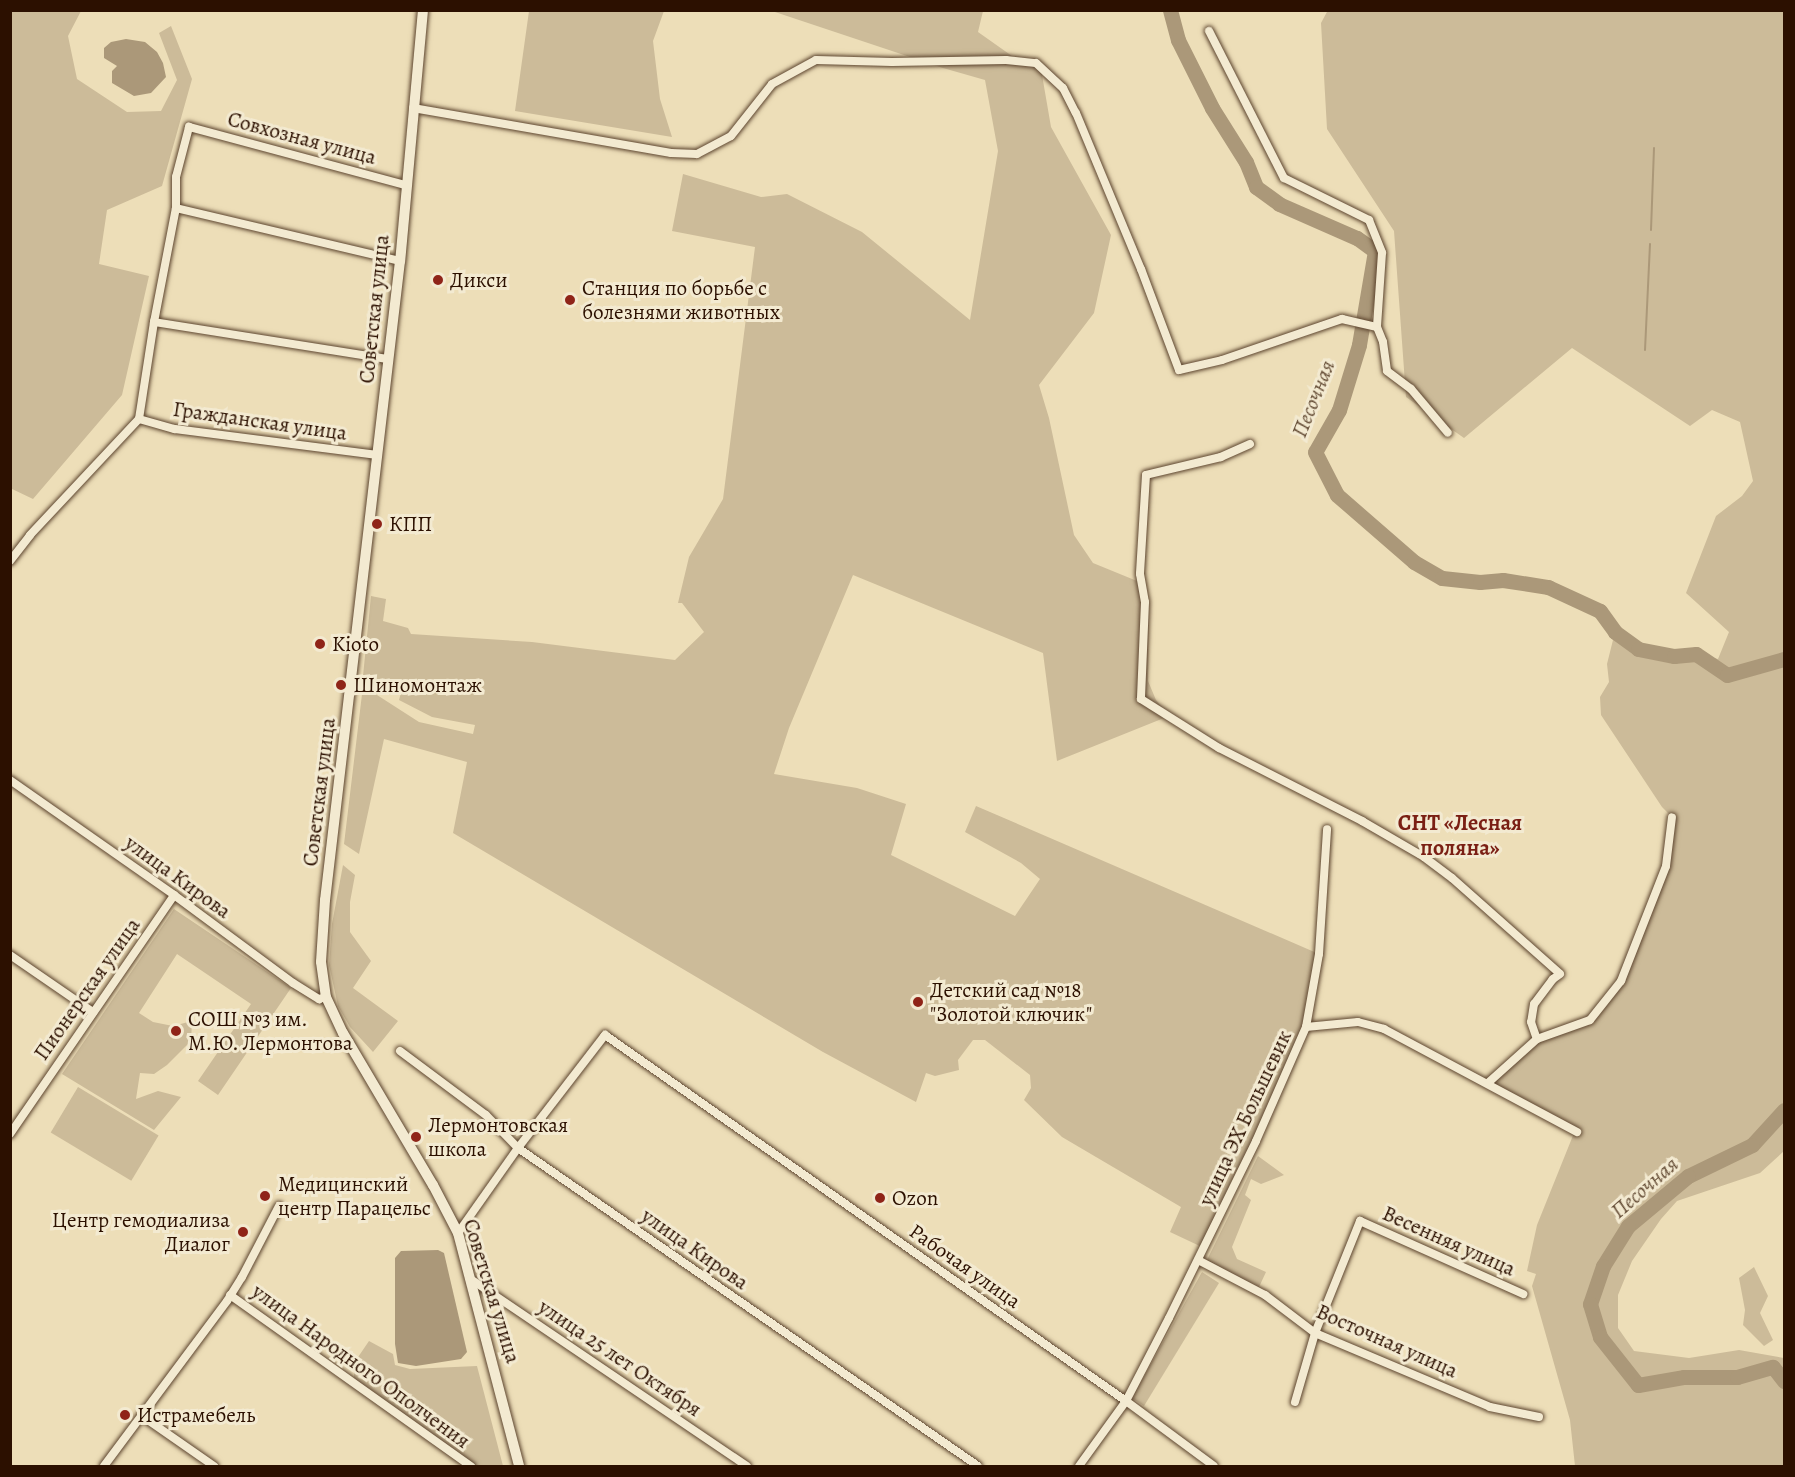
<!DOCTYPE html>
<meta charset="utf-8">
<style>
body{margin:0}
#map{position:relative;width:1795px;height:1477px;overflow:hidden;background:#eddeb8;font-family:Alegreya,serif}
div>[style]{position:absolute}
[style*='--x']{left:calc(var(--x)*1px);top:calc(var(--y)*1px);width:calc(var(--w)*1px);rotate:calc(var(--a)*1deg)}
.green>*{inset:0;background:#cb9;transform-origin:0 0}
.water>*{inset:0;background:#ab9879}
.stream>*{height:2px;margin:-1px;padding:0 1px;transform-origin:1px;border-radius:1px;background:#ab9879}
.river>*{height:15px;margin:-7.5px;padding:0 7.5px;transform-origin:7.5px;border-radius:7.5px;background:#ab9879}
.roads{filter:drop-shadow(0 0 2px #5c442e) drop-shadow(0 0 2px #5c442e)}
.street>*{height:8px;margin:-4px;padding:0 4px;transform-origin:4px;border-radius:4px;background:#f3ead1}
.secondary>*{height:10px;margin:-5px;padding:0 5px;transform-origin:5px;border-radius:5px;background:#f3ead1}
.dots>*{width:16px;height:16px;translate:-50% -50%;box-sizing:border-box;border:3px solid #f3ead1;border-radius:50%}
span{translate:-50% -50%;white-space:nowrap;text-align:center;line-height:1.15;-webkit-text-stroke:6px #f3ead1;paint-order:stroke}
.street-label{font-size:21px;color:#2c1000}
.poi-label{font-size:21px;color:#2c1000}
.left{translate:0 -50%;text-align:left}
.right{translate:-100% -50%;text-align:right}
.water-label{font-size:22px;color:#654d36;font-style:italic}
.neighbourhood-label{font-size:22px;color:#7a1f14;font-weight:700}
.frame{position:absolute;inset:0;border:12px solid #2c1000;pointer-events:none}
</style>
<div id="map">
<div class="green">
<div style="clip-path:polygon(1328px 10px,1784px 11px,1784px 1151px,1760px 1173px,1677px 1201px,1661px 1219px,1632px 1261px,1618px 1295px,1618px 1328px,1634px 1351px,1689px 1358px,1739px 1350px,1784px 1358px,1784px 1466px,1575px 1466px,1570px 1420px,1532px 1286px,1536px 1274px,1527px 1271px,1537px 1225px,1574px 1133px,1486px 1084px,1537px 1039px,1590px 1020px,1621px 981px,1666px 866px,1672px 817px,1662px 807px,1601px 715px,1600px 697px,1609px 682px,1607px 664px,1615px 632px,1638px 649px,1674px 656px,1696px 654px,1718px 659px,1729px 632px,1686px 593px,1716px 516px,1742px 496px,1753px 481px,1740px 422px,1712px 410px,1690px 426px,1572px 348px,1464px 438px,1406px 397px,1394px 231px,1327px 129px,1321px 23px)"></div>
<div style="clip-path:polygon(10px 11px,81px 11px,68px 36px,77px 79px,127px 112px,161px 111px,177px 80px,159px 33px,171px 26px,192px 79px,162px 186px,107px 210px,99px 264px,149px 276px,122px 395px,33px 499px,10px 488px)"></div>
<div style="clip-path:polygon(529px 11px,664px 11px,653px 41px,660px 99px,672px 137px,515px 111px)"></div>
<div style="clip-path:polygon(772px 11px,983px 11px,978px 32px,1022px 63px,1041px 69px,1051px 127px,1111px 235px,1094px 313px,1039px 385px,1049px 418px,1074px 535px,1093px 563px,1137px 581px,1149px 607px,1148px 681px,1156px 700px,1169px 716px,1057px 761px,1043px 653px,853px 575px,789px 728px,774px 774px,857px 788px,906px 804px,891px 855px,1015px 916px,1040px 879px,1021px 863px,965px 832px,976px 806px,1319px 954px,1306px 1027px,1204px 1248px,1170px 1232px,1181px 1207px,1062px 1137px,1024px 1100px,1031px 1088px,1030px 1075px,985px 1040px,973px 1040px,958px 1060px,959px 1070px,935px 1076px,926px 1073px,916px 1102px,823px 1052px,453px 833px,467px 762px,384px 739px,359px 854px,344px 844px,363px 686px,419px 722px,473px 734px,475px 725px,432px 717px,399px 700px,402px 689px,363px 676px,371px 596px,386px 599px,383px 621px,408px 628px,411px 634px,532px 642px,675px 660px,704px 632px,682px 603px,678px 603px,689px 557px,723px 499px,755px 247px,672px 231px,683px 174px,761px 197px,787px 194px,862px 232px,970px 320px,998px 151px,985px 80px,943px 68px)"></div>
<div style="clip-path:polygon(343px 865px,355px 875px,350px 902px,350px 932px,371px 961px,353px 988px,398px 1021px,373px 1052px,350px 1027px,338px 1006px,329px 965px,332px 924px)"></div>
<div style="clip-path:polygon(174px 909px,291px 988px,218px 1095px,198px 1081px,251px 1004px,177px 954px,139px 1013px,153px 1022px,173px 1026px,192px 1021px,191px 1041px,167px 1065px,154px 1074px,140px 1073px,136px 1099px,158px 1091px,181px 1097px,154px 1130px,62px 1074px)"></div>
<div style="left:78px;top:1087px;width:94px;height:53px;rotate:31deg"></div>
<div style="clip-path:polygon(1258px 1156px,1284px 1175px,1261px 1184px,1251px 1179px,1245px 1195px,1251px 1200px,1232px 1247px,1237px 1259px,1266px 1272px,1259px 1287px,1206px 1262px)"></div>
<div style="clip-path:polygon(1754px 1267px,1768px 1296px,1760px 1313px,1773px 1340px,1764px 1346px,1743px 1325px,1745px 1310px,1739px 1278px)"></div>
<div style="clip-path:polygon(1202px 1272px,1219px 1283px,1144px 1406px,1132px 1398px)"></div>
<div style="clip-path:polygon(369px 1341px,393px 1354px,395px 1365px,410px 1369px,477px 1366px,503px 1466px,476px 1466px,354px 1381px,354px 1363px)"></div>
</div>
<div class="water">
<div style="clip-path:polygon(126px 39px,145px 42px,157px 52px,163px 63px,166px 77px,151px 93px,134px 96px,112px 83px,112px 71px,117px 66px,104px 58px,104px 48px,111px 42px)"></div>
<div style="clip-path:polygon(438px 1250px,444px 1253px,467px 1352px,461px 1359px,416px 1366px,398px 1363px,395px 1344px,395px 1258px,401px 1251px)"></div>
</div>
<div class="stream">
<div style="--x:1651;--y:230;--w:82;--a:-87.9"></div>
<div style="--x:1645;--y:350;--w:106;--a:-87.3"></div>
</div>
<div class="river">
<div style="--x:1170;--y:10;--w:31;--a:75"></div>
<div style="--x:1178;--y:40;--w:76;--a:63.4"></div>
<div style="--x:1212;--y:108;--w:64;--a:57.8"></div>
<div style="--x:1246;--y:162;--w:27;--a:68"></div>
<div style="--x:1256;--y:187;--w:29;--a:36"></div>
<div style="--x:1279;--y:204;--w:85;--a:23.6"></div>
<div style="--x:1357;--y:238;--w:22;--a:36"></div>
<div style="--x:1375;--y:251;--w:95;--a:99.7"></div>
<div style="--x:1359;--y:345;--w:68;--a:107.1"></div>
<div style="--x:1339;--y:410;--w:48;--a:119.7"></div>
<div style="--x:1315;--y:452;--w:48;--a:62.9"></div>
<div style="--x:1337;--y:495;--w:102;--a:41"></div>
<div style="--x:1414;--y:562;--w:32;--a:30"></div>
<div style="--x:1442;--y:578;--w:38;--a:6"></div>
<div style="--x:1480;--y:582;--w:23;--a:-5"></div>
<div style="--x:1503;--y:580;--w:46;--a:8.8"></div>
<div style="--x:1548;--y:587;--w:57;--a:24.8"></div>
<div style="--x:1600;--y:611;--w:26;--a:54"></div>
<div style="--x:1615;--y:632;--w:29;--a:36"></div>
<div style="--x:1638;--y:649;--w:37;--a:11"></div>
<div style="--x:1674;--y:656;--w:22;--a:-5"></div>
<div style="--x:1696;--y:654;--w:37;--a:34"></div>
<div style="--x:1727;--y:675;--w:59;--a:-15.7"></div>
<div style="--x:1784;--y:1110;--w:47;--a:132.4"></div>
<div style="--x:1752;--y:1145;--w:71;--a:154.2"></div>
<div style="--x:1688;--y:1176;--w:78;--a:140.2"></div>
<div style="--x:1628;--y:1226;--w:47;--a:122"></div>
<div style="--x:1603;--y:1266;--w:40;--a:108.9"></div>
<div style="--x:1590;--y:1304;--w:34;--a:73"></div>
<div style="--x:1600;--y:1337;--w:61;--a:51.6"></div>
<div style="--x:1638;--y:1385;--w:47;--a:-9.9"></div>
<div style="--x:1684;--y:1377;--w:53;--a:0"></div>
<div style="--x:1737;--y:1377;--w:37;--a:-16"></div>
<div style="--x:1773;--y:1367;--w:18;--a:52"></div>
</div>
<div class="roads">
<div class="street">
<div style="--x:1209;--y:31;--w:165;--a:63"></div>
<div style="--x:1284;--y:178;--w:95;--a:26.3"></div>
<div style="--x:1369;--y:220;--w:35;--a:68"></div>
<div style="--x:1382;--y:253;--w:74;--a:93.9"></div>
<div style="--x:1377;--y:327;--w:16;--a:68"></div>
<div style="--x:1383;--y:342;--w:29;--a:82"></div>
<div style="--x:1387;--y:371;--w:30;--a:37"></div>
<div style="--x:1411;--y:389;--w:57;--a:49.9"></div>
<div style="--x:413;--y:108;--w:262;--a:9.9"></div>
<div style="--x:671;--y:153;--w:26;--a:2"></div>
<div style="--x:697;--y:154;--w:38;--a:-28"></div>
<div style="--x:731;--y:136;--w:66;--a:-51.7"></div>
<div style="--x:772;--y:84;--w:50;--a:-28.6"></div>
<div style="--x:816;--y:60;--w:76;--a:1.5"></div>
<div style="--x:892;--y:62;--w:114;--a:-1"></div>
<div style="--x:1006;--y:60;--w:30;--a:6"></div>
<div style="--x:1036;--y:63;--w:37;--a:43"></div>
<div style="--x:1063;--y:88;--w:28;--a:63"></div>
<div style="--x:1076;--y:113;--w:169;--a:67.4"></div>
<div style="--x:1141;--y:269;--w:108;--a:69.4"></div>
<div style="--x:1179;--y:370;--w:44;--a:-13.1"></div>
<div style="--x:1222;--y:360;--w:127;--a:-18.9"></div>
<div style="--x:1342;--y:319;--w:36;--a:13"></div>
<div style="--x:176;--y:208;--w:230;--a:13.3"></div>
<div style="--x:154;--y:322;--w:116;--a:-79.1"></div>
<div style="--x:176;--y:208;--w:31;--a:-90"></div>
<div style="--x:176;--y:177;--w:52;--a:-75.4"></div>
<div style="--x:189;--y:127;--w:225;--a:15"></div>
<div style="--x:139;--y:419;--w:37;--a:16"></div>
<div style="--x:175;--y:429;--w:204;--a:7.3"></div>
<div style="--x:1250;--y:444;--w:32;--a:156"></div>
<div style="--x:1221;--y:457;--w:77;--a:166.5"></div>
<div style="--x:1146;--y:475;--w:99;--a:93.5"></div>
<div style="--x:1140;--y:574;--w:28;--a:80"></div>
<div style="--x:1145;--y:602;--w:97;--a:92.4"></div>
<div style="--x:1141;--y:699;--w:92;--a:32.1"></div>
<div style="--x:1219;--y:748;--w:161;--a:27"></div>
<div style="--x:1362;--y:821;--w:72;--a:30.1"></div>
<div style="--x:1424;--y:857;--w:35;--a:37"></div>
<div style="--x:1452;--y:878;--w:144;--a:41.6"></div>
<div style="--x:1560;--y:974;--w:9;--a:144"></div>
<div style="--x:1553;--y:979;--w:31;--a:127"></div>
<div style="--x:1534;--y:1004;--w:18;--a:99"></div>
<div style="--x:1531;--y:1022;--w:18;--a:71"></div>
<div style="--x:10;--y:561;--w:33;--a:-52"></div>
<div style="--x:30;--y:535;--w:159;--a:-46.8"></div>
<div style="--x:139;--y:419;--w:98;--a:-81.2"></div>
<div style="--x:154;--y:322;--w:237;--a:9"></div>
<div style="--x:10;--y:780;--w:200;--a:35"></div>
<div style="--x:174;--y:895;--w:148;--a:36.5"></div>
<div style="--x:293;--y:983;--w:31;--a:32"></div>
<div style="--x:319;--y:999;--w:7;--a:-16"></div>
<div style="--x:10;--y:955;--w:101;--a:34.5"></div>
<div style="--x:1306;--y:1027;--w:52;--a:-5.5"></div>
<div style="--x:1358;--y:1022;--w:27;--a:15"></div>
<div style="--x:1384;--y:1029;--w:219;--a:28.1"></div>
<div style="--x:400;--y:1051;--w:107;--a:36.7"></div>
<div style="--x:486;--y:1115;--w:46;--a:45.9"></div>
<div style="--x:518;--y:1148;--w:559;--a:34.66"></div>
<div style="--x:1489;--y:1082;--w:64;--a:-41.9"></div>
<div style="--x:1537;--y:1039;--w:56;--a:-19.7"></div>
<div style="--x:1590;--y:1020;--w:50;--a:-51.5"></div>
<div style="--x:1621;--y:981;--w:123;--a:-68.6"></div>
<div style="--x:1666;--y:866;--w:49;--a:-83"></div>
<div style="--x:10;--y:1134;--w:290;--a:-55.5"></div>
<div style="--x:458;--y:1233;--w:104;--a:-54.8"></div>
<div style="--x:518;--y:1148;--w:143;--a:-52.4"></div>
<div style="--x:605;--y:1035;--w:637;--a:35.09"></div>
<div style="--x:1126;--y:1401;--w:109;--a:36.5"></div>
<div style="--x:1198;--y:1260;--w:76;--a:27.6"></div>
<div style="--x:1265;--y:1295;--w:63;--a:37.2"></div>
<div style="--x:1315;--y:1333;--w:190;--a:22.9"></div>
<div style="--x:1490;--y:1407;--w:50;--a:11.5"></div>
<div style="--x:472;--y:1280;--w:332;--a:34.1"></div>
<div style="--x:230;--y:1295;--w:296;--a:35.4"></div>
<div style="--x:1295;--y:1402;--w:72;--a:-73.8"></div>
<div style="--x:1315;--y:1333;--w:121;--a:-68.1"></div>
<div style="--x:1360;--y:1221;--w:179;--a:24.1"></div>
<div style="--x:142;--y:1416;--w:88;--a:34.8"></div>
<div style="--x:104;--y:1466;--w:206;--a:-53.3"></div>
<div style="--x:227;--y:1301;--w:28;--a:-58"></div>
<div style="--x:242;--y:1277;--w:80;--a:-62.5"></div>
<div style="--x:1079;--y:1466;--w:80;--a:-54.1"></div>
<div style="--x:1126;--y:1401;--w:93;--a:-62.6"></div>
<div style="--x:1169;--y:1318;--w:197;--a:-63.8"></div>
<div style="--x:1256;--y:1141;--w:124;--a:-66.3"></div>
<div style="--x:1306;--y:1027;--w:74;--a:-79.9"></div>
<div style="--x:1319;--y:954;--w:125;--a:-86.3"></div>
</div>
<div class="secondary">
<div style="--x:423;--y:10;--w:252;--a:95.2"></div>
<div style="--x:400;--y:261;--w:643;--a:96.69"></div>
<div style="--x:325;--y:900;--w:62;--a:93.7"></div>
<div style="--x:321;--y:962;--w:35;--a:82"></div>
<div style="--x:326;--y:997;--w:40;--a:65"></div>
<div style="--x:343;--y:1033;--w:177;--a:59.4"></div>
<div style="--x:433;--y:1185;--w:54;--a:62.5"></div>
<div style="--x:458;--y:1233;--w:241;--a:75.3"></div>
</div>
</div>
<div class="dots">
<div style="left:438px;top:280px;background:#8f2418"></div>
<div style="left:570px;top:300px;background:#8f2418"></div>
<div style="left:377px;top:524px;background:#8f2418"></div>
<div style="left:320px;top:644px;background:#8f2418"></div>
<div style="left:341px;top:685px;background:#8f2418"></div>
<div style="left:918px;top:1002px;background:#8f2418"></div>
<div style="left:176px;top:1031px;background:#8f2418"></div>
<div style="left:416px;top:1137px;background:#8f2418"></div>
<div style="left:265px;top:1196px;background:#8f2418"></div>
<div style="left:880px;top:1198px;background:#8f2418"></div>
<div style="left:243px;top:1232px;background:#8f2418"></div>
<div style="left:125px;top:1415px;background:#8f2418"></div>
</div>
<div class="street-label">
<span style="left:302px;top:138px;rotate:15deg">Совхозная улица</span>
<span style="left:374px;top:309px;rotate:-84deg">Советская улица</span>
<span style="left:260px;top:421px;rotate:8deg">Гражданская улица</span>
<span style="left:319px;top:792px;rotate:-83deg">Советская улица</span>
<span style="left:178px;top:877px;rotate:36deg">улица Кирова</span>
<span style="left:87px;top:989px;rotate:-55deg">Пионерская улица</span>
<span style="left:1245px;top:1118px;rotate:-65deg">улица ЭХ Большевик</span>
<span style="left:1449px;top:1241px;rotate:24deg">Весенняя улица</span>
<span style="left:695px;top:1249px;rotate:35deg">улица Кирова</span>
<span style="left:965px;top:1266px;rotate:35deg">Рабочая улица</span>
<span style="left:492px;top:1291px;rotate:73deg">Советская улица</span>
<span style="left:1387px;top:1341px;rotate:24deg">Восточная улица</span>
<span style="left:620px;top:1358px;rotate:34deg">улица 25 лет Октября</span>
<span style="left:361px;top:1366px;rotate:36deg">улица Народного Ополчения</span>
</div>
<div class="poi-label">
<span class="left" style="left:450px;top:280px">Дикси</span>
<span class="left" style="left:582px;top:300px">Станция по борьбе с<br>болезнями животных</span>
<span class="left" style="left:389px;top:524px">КПП</span>
<span class="left" style="left:332px;top:644px">Kioto</span>
<span class="left" style="left:353px;top:685px">Шиномонтаж</span>
<span class="left" style="left:930px;top:1002px">Детский сад №18<br>"Золотой ключик"</span>
<span class="left" style="left:188px;top:1031px">СОШ №3 им.<br>М.Ю. Лермонтова</span>
<span class="left" style="left:428px;top:1137px">Лермонтовская<br>школа</span>
<span class="left" style="left:278px;top:1196px">Медицинский<br>центр Парацельс</span>
<span class="left" style="left:892px;top:1198px">Ozon</span>
<span class="right" style="left:230px;top:1232px">Центр гемодиализа<br>Диалог</span>
<span class="left" style="left:137px;top:1415px">Истрамебель</span>
</div>
<div class="water-label">
<span style="left:1314px;top:399px;rotate:-68deg">Песочная</span>
<span style="left:1645px;top:1188px;rotate:-41deg">Песочная</span>
</div>
<div class="neighbourhood-label">
<span style="left:1460px;top:836px">СНТ «Лесная<br>поляна»</span>
</div>
<div class="frame"></div>
</div>
